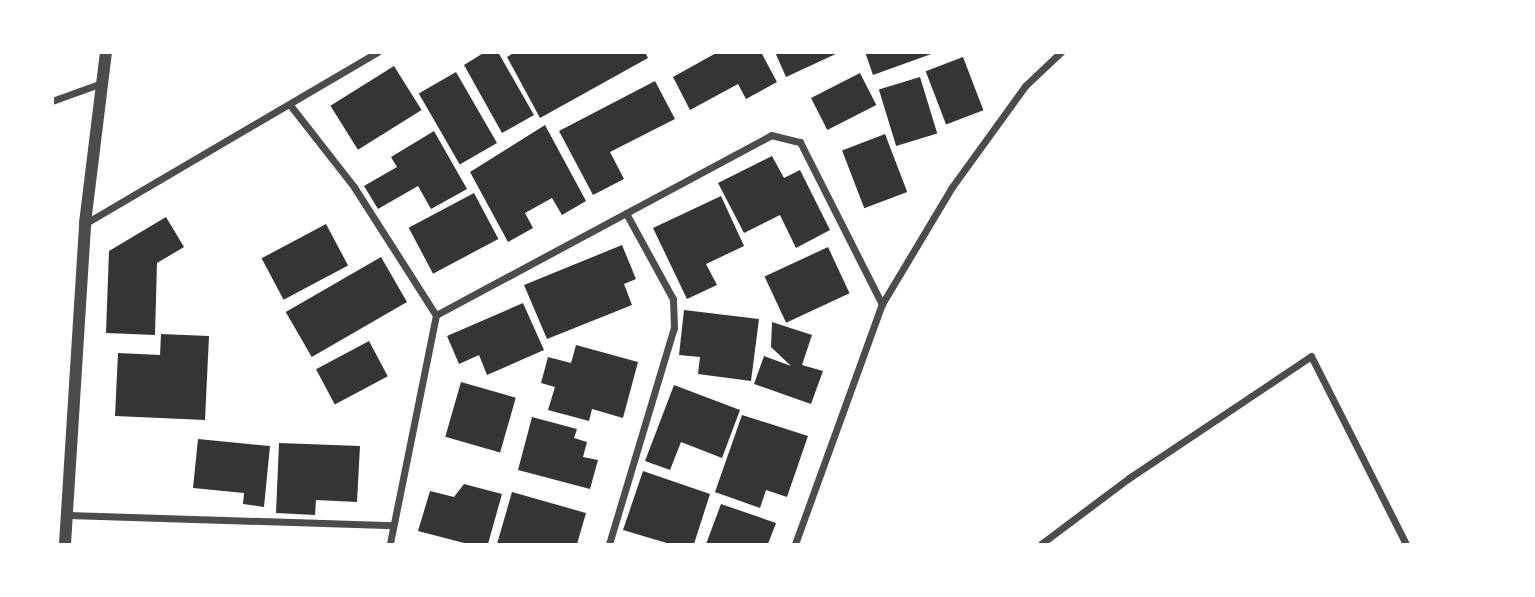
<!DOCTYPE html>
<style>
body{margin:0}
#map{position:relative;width:1535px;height:597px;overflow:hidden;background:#fff;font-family:Overpass,sans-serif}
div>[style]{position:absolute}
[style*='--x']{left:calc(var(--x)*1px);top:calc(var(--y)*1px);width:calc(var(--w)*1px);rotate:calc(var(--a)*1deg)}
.building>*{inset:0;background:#353535;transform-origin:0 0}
.minor>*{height:7px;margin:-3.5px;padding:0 3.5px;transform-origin:3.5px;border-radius:3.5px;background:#4c4c4c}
.tertiary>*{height:12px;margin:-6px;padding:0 6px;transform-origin:6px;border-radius:6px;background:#4c4c4c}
span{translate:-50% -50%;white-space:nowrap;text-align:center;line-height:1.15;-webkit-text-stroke:7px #fff;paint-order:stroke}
.frame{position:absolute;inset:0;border:54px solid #fff;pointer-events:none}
</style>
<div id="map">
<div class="building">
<div style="clip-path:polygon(485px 52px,498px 52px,534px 115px,502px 133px,464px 65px)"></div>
<div style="clip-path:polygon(515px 52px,645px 52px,648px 58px,540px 118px,507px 57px)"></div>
<div style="clip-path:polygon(718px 52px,761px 52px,777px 82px,746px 99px,738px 84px,690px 110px,673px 77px)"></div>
<div style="clip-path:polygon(775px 52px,840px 52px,786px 77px)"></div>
<div style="clip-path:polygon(865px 52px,934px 52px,934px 53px,873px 75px)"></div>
<div style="left:963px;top:57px;width:57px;height:40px;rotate:69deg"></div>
<div style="left:394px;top:66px;width:52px;height:75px;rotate:58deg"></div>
<div style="left:456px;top:72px;width:82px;height:43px;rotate:60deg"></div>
<div style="left:860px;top:73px;width:36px;height:55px;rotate:63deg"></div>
<div style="left:920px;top:77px;width:59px;height:43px;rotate:73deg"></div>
<div style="clip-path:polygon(655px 81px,675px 119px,610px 152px,624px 179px,593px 195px,559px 131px)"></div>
<div style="clip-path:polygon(545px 125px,586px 201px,562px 215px,552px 198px,525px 213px,533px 228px,508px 242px,470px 172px)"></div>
<div style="clip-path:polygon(434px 131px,467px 189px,431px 209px,418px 186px,378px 209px,364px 186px,397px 167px,391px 157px)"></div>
<div style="left:885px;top:134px;width:62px;height:46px;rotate:69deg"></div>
<div style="clip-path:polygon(772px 156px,784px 178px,800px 170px,830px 230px,796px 248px,780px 215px,744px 233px,718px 183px)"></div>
<div style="left:474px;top:193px;width:52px;height:74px;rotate:62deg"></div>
<div style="clip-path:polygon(721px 196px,744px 246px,706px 264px,717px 285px,687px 299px,653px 228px)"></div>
<div style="clip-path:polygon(166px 217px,184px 247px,157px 263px,155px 335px,106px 333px,109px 251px)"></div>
<div style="left:326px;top:224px;width:47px;height:73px;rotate:62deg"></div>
<div style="clip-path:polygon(622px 245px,636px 279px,624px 284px,632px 305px,547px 339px,524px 285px)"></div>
<div style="left:828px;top:247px;width:51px;height:70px;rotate:65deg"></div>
<div style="left:381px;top:257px;width:52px;height:110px;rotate:60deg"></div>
<div style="clip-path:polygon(523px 303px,544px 350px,487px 375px,479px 355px,459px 364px,447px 336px)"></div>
<div style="clip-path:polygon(684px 310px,759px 319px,751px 381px,698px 374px,700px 357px,679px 355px)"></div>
<div style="clip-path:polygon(772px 322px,812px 335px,802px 365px,823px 371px,811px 404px,754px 384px,764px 356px,791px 366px,771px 347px)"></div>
<div style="clip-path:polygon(161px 334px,209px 336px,205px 420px,115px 416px,118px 353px,160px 355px)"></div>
<div style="left:369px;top:341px;width:40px;height:60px;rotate:62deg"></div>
<div style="clip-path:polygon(576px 345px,638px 362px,623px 418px,592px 409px,589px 421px,548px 410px,555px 387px,541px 383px,548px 357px,571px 363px)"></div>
<div style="left:461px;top:382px;width:57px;height:57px;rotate:16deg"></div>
<div style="clip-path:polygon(674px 385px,740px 410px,722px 458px,681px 442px,670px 470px,645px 461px)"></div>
<div style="clip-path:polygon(742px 415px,808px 436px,787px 497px,766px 490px,760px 508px,715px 492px)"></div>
<div style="clip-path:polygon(532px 417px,577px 429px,574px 438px,587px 442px,583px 457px,598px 460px,590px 489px,518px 470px)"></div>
<div style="clip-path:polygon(198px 439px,270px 446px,264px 507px,243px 504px,244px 493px,193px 488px)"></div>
<div style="clip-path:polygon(279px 443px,360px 446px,357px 502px,316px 500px,315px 515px,276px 513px)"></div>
<div style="clip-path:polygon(643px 471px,710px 494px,694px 544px,670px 544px,623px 530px)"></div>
<div style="clip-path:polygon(464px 484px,502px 494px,488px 544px,468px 544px,418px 531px,430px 491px,454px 497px)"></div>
<div style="clip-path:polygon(512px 492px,586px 513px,577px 544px,497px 544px)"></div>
<div style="clip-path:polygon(721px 504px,776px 523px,768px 544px,706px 544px)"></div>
</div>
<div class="minor">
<div style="--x:52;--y:101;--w:53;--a:-19.8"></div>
<div style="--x:290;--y:105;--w:104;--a:52"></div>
<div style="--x:354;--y:187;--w:152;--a:57.4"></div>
<div style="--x:436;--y:315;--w:234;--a:101.4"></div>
<div style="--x:86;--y:223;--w:338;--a:-30.4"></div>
<div style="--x:436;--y:315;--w:380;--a:-28.2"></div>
<div style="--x:771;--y:135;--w:30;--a:14"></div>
<div style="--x:800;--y:142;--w:182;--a:63.2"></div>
<div style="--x:68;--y:515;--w:325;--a:1.8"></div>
<div style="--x:609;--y:544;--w:226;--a:-73.3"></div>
<div style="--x:674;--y:328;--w:29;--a:-92"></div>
<div style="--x:673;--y:299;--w:98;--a:-118.7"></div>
<div style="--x:795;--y:544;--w:255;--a:-70.1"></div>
<div style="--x:882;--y:304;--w:136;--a:-59.1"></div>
<div style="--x:952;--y:187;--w:125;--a:-54.1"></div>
<div style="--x:1025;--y:86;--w:50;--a:-43.4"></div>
<div style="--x:1041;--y:544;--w:110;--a:-36.9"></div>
<div style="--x:1129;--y:478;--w:219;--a:-33.8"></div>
<div style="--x:1311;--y:356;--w:211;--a:63.2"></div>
</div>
<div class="tertiary">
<div style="--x:65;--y:544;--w:322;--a:-86.4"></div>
<div style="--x:85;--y:223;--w:172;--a:-83"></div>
</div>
<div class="frame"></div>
</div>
